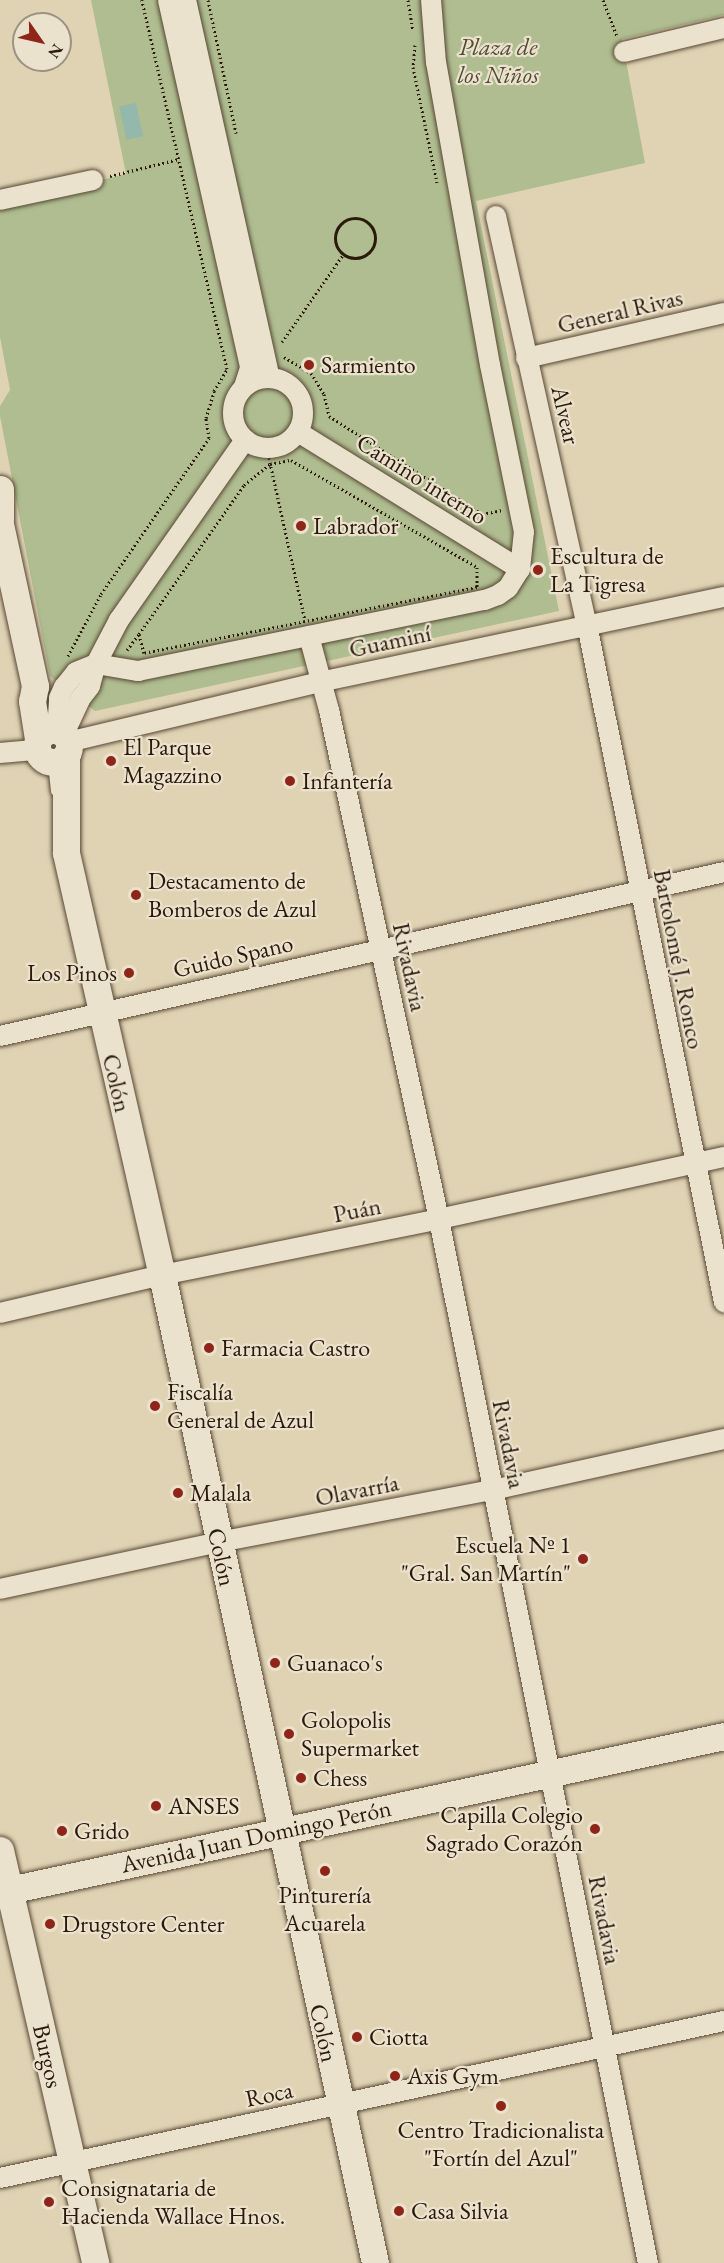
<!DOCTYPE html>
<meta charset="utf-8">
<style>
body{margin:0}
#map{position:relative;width:724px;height:2263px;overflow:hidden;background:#e0d3b4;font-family:"EB Garamond",serif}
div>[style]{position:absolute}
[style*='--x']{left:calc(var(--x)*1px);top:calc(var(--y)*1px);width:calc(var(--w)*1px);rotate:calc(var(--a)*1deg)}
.green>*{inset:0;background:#afbd90}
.water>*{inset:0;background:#94b8ab;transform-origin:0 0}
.path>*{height:3px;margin-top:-1.5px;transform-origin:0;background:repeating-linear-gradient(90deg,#2b1a0a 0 1.5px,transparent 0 4.5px)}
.path>.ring{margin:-1.5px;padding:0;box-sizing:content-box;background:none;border:3px solid #2b1a0a;border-radius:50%}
.roads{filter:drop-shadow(0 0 2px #584834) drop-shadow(0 0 2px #584834)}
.lane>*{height:9px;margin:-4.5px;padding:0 4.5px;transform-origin:4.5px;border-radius:4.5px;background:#ebe2ce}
.street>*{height:20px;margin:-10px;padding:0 10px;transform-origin:10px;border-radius:10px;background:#ebe2ce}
.street>.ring{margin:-10px;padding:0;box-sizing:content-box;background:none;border:20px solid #ebe2ce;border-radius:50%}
.secondary>*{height:27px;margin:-13.5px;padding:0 13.5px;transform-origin:13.5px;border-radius:13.5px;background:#ebe2ce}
.secondary>.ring{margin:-13.5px;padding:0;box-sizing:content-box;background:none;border:27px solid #ebe2ce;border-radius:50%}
.dots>*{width:16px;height:16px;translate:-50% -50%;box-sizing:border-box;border:3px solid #ebe2ce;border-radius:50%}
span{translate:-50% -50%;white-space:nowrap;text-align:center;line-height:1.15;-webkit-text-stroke:4.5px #ebe2ce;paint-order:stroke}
.park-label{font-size:24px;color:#534b32;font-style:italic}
.street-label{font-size:24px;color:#2b1a0a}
.poi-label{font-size:24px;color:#2b1a0a}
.left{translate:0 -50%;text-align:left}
.right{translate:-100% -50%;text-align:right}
.north{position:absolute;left:12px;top:12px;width:60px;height:60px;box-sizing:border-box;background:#ebe2ce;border:2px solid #9e9280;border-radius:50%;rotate:124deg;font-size:16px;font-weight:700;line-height:24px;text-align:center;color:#2b1a0a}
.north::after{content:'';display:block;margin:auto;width:21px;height:27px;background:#8f2418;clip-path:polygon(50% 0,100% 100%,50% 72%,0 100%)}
</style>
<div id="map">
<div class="green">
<div style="clip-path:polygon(91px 0,724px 0,724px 15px,622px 39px,645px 163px,476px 201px,559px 611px,95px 711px,50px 676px,0 416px,0 406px,10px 390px,0 337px,0 205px,126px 174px)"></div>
</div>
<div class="water">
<div style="left:136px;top:103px;width:34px;height:17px;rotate:78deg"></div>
</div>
<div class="path">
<div style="--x:208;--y:0;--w:136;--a:78.1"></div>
<div style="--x:408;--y:0;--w:30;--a:81"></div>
<div style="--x:603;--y:0;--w:39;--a:69"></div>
<div style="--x:415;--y:45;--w:22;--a:95"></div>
<div style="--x:413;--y:67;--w:118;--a:78.3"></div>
<div style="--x:110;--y:176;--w:71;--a:-13.8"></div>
<div class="ring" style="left:335px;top:218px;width:37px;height:37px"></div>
<div style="--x:282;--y:342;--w:106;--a:-55"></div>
<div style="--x:284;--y:357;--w:31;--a:31"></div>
<div style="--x:311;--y:373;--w:25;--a:58"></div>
<div style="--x:324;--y:394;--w:23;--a:77"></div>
<div style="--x:329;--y:416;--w:182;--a:32.6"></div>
<div style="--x:482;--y:514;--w:20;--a:-11"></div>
<div style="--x:267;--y:449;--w:175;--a:77.5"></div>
<div style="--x:291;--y:460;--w:215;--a:29.9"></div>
<div style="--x:477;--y:567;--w:20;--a:90"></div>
<div style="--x:477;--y:587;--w:339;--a:168.8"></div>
<div style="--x:144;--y:653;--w:20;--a:-105"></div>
<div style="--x:139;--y:634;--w:182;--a:-54.8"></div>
<div style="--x:244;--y:485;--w:33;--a:-39"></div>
<div style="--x:270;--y:464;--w:21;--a:-11"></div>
<div style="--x:127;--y:650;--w:20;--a:-53"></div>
<div style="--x:68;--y:656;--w:70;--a:-62"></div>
<div style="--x:101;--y:594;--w:190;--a:-55.3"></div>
<div style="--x:209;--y:438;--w:20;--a:-99"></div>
<div style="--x:206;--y:418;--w:28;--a:-73"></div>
<div style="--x:214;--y:391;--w:26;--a:-59"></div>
<div style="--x:227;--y:369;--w:379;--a:-103"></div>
</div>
<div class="roads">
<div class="lane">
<div style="--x:52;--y:762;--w:29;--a:84"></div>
</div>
<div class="street">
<div style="--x:168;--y:0;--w:377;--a:77.4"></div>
<div style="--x:250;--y:368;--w:20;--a:108"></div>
<div style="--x:186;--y:0;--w:387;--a:77.5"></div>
<div style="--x:624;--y:52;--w:103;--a:-13.5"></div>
<div style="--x:0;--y:200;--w:95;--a:-12.1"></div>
<div style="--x:496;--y:216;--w:419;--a:77.5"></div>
<div style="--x:587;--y:625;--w:691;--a:78.56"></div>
<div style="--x:526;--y:358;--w:203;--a:-12.8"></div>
<div class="ring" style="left:233px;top:378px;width:50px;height:50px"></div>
<div style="--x:298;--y:432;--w:261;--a:31.7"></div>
<div style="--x:309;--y:636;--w:77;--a:74.9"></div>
<div style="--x:329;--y:710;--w:521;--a:77.81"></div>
<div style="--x:439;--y:1219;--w:1065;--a:78.68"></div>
<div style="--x:57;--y:730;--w:32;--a:-86"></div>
<div style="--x:59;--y:698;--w:12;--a:-66"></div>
<div style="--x:64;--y:687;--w:19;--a:-51"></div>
<div style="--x:76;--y:672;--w:22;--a:-22"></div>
<div style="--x:96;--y:664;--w:43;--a:9.5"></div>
<div style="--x:138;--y:671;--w:354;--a:-11.6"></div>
<div style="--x:485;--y:600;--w:14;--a:-21"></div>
<div style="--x:498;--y:595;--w:12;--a:-35"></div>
<div style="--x:508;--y:588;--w:22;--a:-58"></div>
<div style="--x:520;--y:569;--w:37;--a:-84"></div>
<div style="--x:524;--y:532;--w:170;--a:-101.5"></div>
<div style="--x:490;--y:365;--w:307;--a:-100.1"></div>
<div style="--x:436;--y:63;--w:63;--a:-94.5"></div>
<div style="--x:64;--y:734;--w:38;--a:-65"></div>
<div style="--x:80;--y:699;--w:16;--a:-52"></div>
<div style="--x:90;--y:686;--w:23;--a:-75"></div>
<div style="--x:96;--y:664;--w:50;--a:-62.4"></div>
<div style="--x:119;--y:620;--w:220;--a:-55"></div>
<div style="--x:68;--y:742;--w:259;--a:-13.4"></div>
<div style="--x:320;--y:682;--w:413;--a:-11.9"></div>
<div style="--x:0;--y:753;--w:37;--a:-5"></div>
<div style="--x:0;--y:1036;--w:742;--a:-12.76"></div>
<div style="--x:0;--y:1313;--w:166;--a:-13.2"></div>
<div style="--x:162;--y:1275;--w:283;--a:-11.4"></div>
<div style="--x:439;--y:1219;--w:292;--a:-12.3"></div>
<div style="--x:0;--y:1589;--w:224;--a:-12.1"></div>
<div style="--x:219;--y:1542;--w:278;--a:-10.8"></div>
<div style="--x:492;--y:1490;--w:238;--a:-12.4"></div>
<div style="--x:0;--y:2178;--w:741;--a:-12.24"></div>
</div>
<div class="secondary">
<div style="--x:0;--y:489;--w:30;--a:90"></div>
<div style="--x:0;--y:524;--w:166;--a:77.8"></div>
<div style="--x:35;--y:686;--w:15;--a:101"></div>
<div style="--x:32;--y:701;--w:37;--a:81"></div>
<div class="ring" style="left:37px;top:730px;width:5px;height:5px"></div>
<div style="--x:66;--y:755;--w:98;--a:90"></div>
<div style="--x:66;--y:853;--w:433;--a:77.2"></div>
<div style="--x:162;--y:1275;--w:1011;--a:77.83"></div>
<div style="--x:0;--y:1850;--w:424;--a:77"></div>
<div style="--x:0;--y:1892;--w:741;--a:-12.16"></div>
</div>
</div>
<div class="dots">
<div style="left:309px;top:365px;background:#8f2418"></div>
<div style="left:301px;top:526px;background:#8f2418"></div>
<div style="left:538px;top:570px;background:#8f2418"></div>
<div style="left:111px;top:761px;background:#8f2418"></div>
<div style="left:290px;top:781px;background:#8f2418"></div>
<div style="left:136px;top:895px;background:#8f2418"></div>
<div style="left:129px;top:973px;background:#8f2418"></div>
<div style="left:209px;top:1348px;background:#8f2418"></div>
<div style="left:155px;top:1406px;background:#8f2418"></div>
<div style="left:178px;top:1493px;background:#8f2418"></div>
<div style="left:583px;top:1559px;background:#8f2418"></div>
<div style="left:275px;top:1663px;background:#8f2418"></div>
<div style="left:289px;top:1734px;background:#8f2418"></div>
<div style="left:301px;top:1778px;background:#8f2418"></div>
<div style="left:156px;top:1806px;background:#8f2418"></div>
<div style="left:595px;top:1829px;background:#8f2418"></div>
<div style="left:62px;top:1831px;background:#8f2418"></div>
<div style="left:325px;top:1871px;background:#8f2418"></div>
<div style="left:50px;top:1924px;background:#8f2418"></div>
<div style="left:357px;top:2037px;background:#8f2418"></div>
<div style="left:395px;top:2076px;background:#8f2418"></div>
<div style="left:501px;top:2106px;background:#8f2418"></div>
<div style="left:49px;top:2202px;background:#8f2418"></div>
<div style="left:399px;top:2211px;background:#8f2418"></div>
</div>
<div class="park-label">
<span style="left:498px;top:61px">Plaza de<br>los Niños</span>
</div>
<div class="street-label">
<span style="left:620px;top:311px;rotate:-13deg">General Rivas</span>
<span style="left:566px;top:415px;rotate:77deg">Alvear</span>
<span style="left:422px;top:479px;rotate:32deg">Camino interno</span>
<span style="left:390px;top:641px;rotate:-12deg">Guaminí</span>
<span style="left:233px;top:956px;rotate:-13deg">Guido Spano</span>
<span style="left:679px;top:959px;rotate:79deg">Bartolomé J. Ronco</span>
<span style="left:410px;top:967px;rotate:78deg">Rivadavia</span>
<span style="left:117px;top:1083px;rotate:77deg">Colón</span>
<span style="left:357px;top:1210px;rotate:-11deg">Puán</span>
<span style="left:509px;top:1444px;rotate:79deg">Rivadavia</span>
<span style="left:357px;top:1490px;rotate:-11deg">Olavarría</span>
<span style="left:222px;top:1557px;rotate:78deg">Colón</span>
<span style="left:256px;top:1836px;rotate:-12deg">Avenida Juan Domingo Perón</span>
<span style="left:605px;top:1920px;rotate:79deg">Rivadavia</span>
<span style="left:324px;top:2033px;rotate:78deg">Colón</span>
<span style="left:48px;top:2056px;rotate:77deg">Burgos</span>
<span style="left:269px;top:2094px;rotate:-12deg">Roca</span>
</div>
<div class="poi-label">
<span class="left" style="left:321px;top:365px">Sarmiento</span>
<span class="left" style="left:313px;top:526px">Labrador</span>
<span class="left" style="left:550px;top:570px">Escultura de<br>La Tigresa</span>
<span class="left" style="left:123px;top:761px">El Parque<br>Magazzino</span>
<span class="left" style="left:302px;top:781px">Infantería</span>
<span class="left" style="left:148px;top:895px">Destacamento de<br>Bomberos de Azul</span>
<span class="right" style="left:117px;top:973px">Los Pinos</span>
<span class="left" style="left:221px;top:1348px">Farmacia Castro</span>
<span class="left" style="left:167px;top:1406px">Fiscalía<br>General de Azul</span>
<span class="left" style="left:190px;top:1493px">Malala</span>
<span class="right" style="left:571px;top:1559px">Escuela Nº 1<br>"Gral. San Martín"</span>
<span class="left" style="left:287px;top:1663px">Guanaco's</span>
<span class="left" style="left:301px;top:1734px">Golopolis<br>Supermarket</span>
<span class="left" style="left:313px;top:1778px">Chess</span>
<span class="left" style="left:168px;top:1806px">ANSES</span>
<span class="right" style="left:583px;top:1829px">Capilla Colegio<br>Sagrado Corazón</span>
<span class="left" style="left:74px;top:1831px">Grido</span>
<span style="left:325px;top:1909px">Pinturería<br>Acuarela</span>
<span class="left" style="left:62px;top:1924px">Drugstore Center</span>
<span class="left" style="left:369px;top:2037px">Ciotta</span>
<span class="left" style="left:407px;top:2076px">Axis Gym</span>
<span style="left:501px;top:2144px">Centro Tradicionalista<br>"Fortín del Azul"</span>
<span class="left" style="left:61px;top:2202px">Consignataria de<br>Hacienda Wallace Hnos.</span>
<span class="left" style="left:411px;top:2211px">Casa Silvia</span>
</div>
<div class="north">N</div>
</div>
